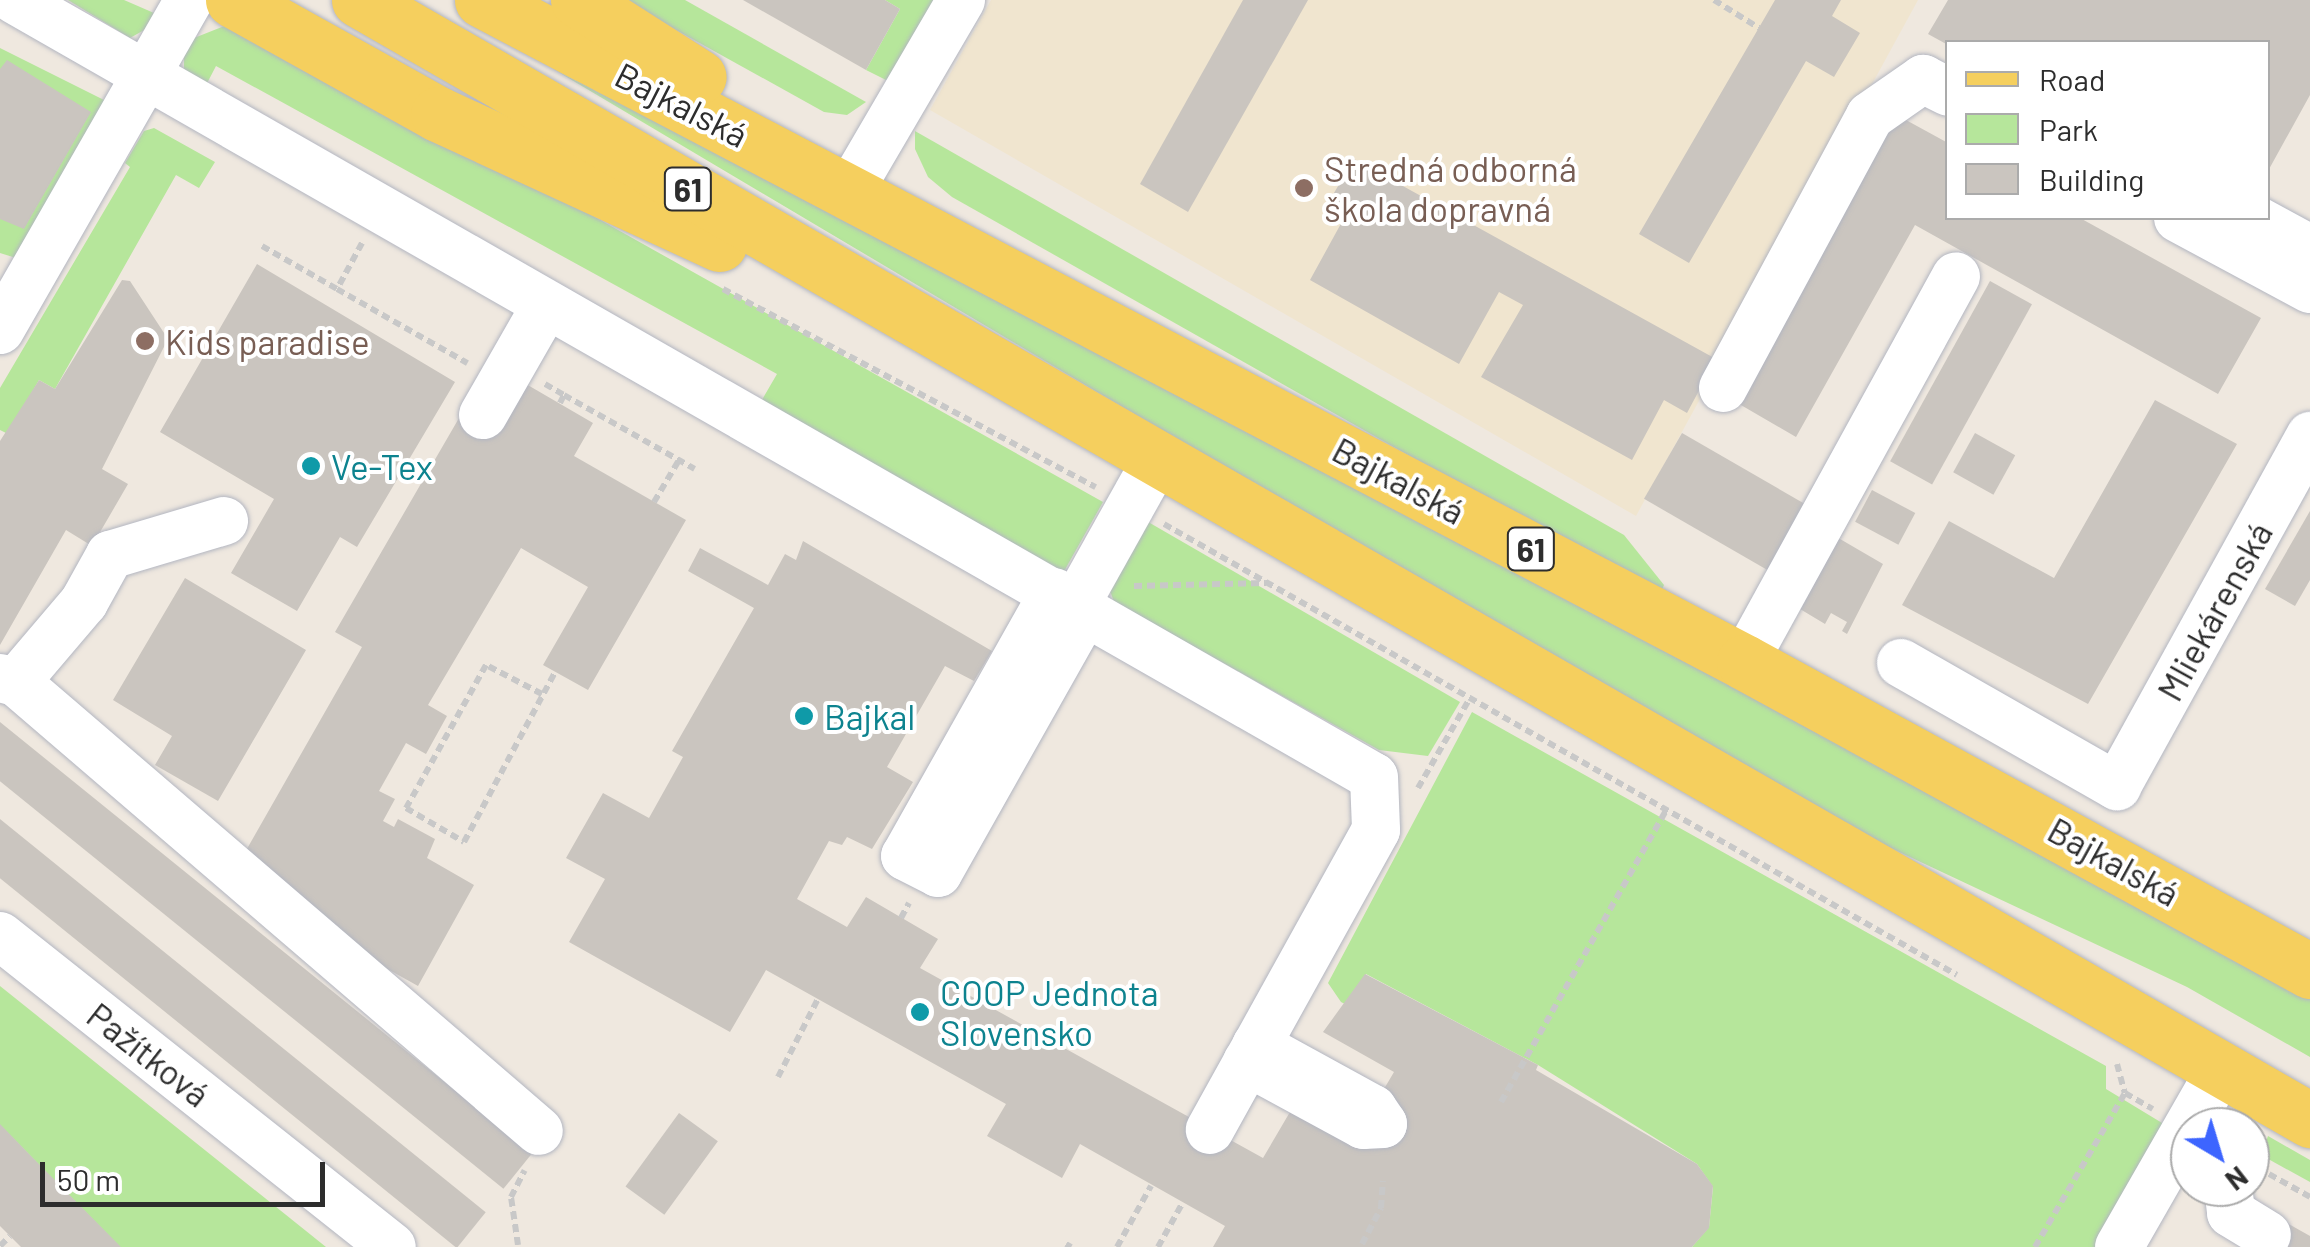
<!DOCTYPE html>
<meta charset="utf-8">
<style>
body{margin:0}
#map{position:relative;width:2310px;height:1247px;overflow:hidden;background:#efe8df;font-family:Barlow,sans-serif}
div>[style]{position:absolute}
[style*='--x']{left:calc(var(--x)*1px);top:calc(var(--y)*1px);width:calc(var(--w)*1px);rotate:calc(var(--a)*1deg)}
.education>*{inset:0;background:#f0e5cf}
.green>*{inset:0;background:#b6e69b}
.building>*{inset:0;background:#cac5bf;transform-origin:0 0}
.path>*{height:6px;margin-top:-3px;transform-origin:0;background:repeating-linear-gradient(90deg,#c8c8c8 0 8px,transparent 0 13px)}
.roads{filter:drop-shadow(0 0 2px #b3b6c1) drop-shadow(0 0 2px #b3b6c1)}
.minor>*{height:48px;margin:-24px;padding:0 24px;transform-origin:24px;border-radius:24px;background:#fff}
.major>*{height:55px;margin:-27.5px;padding:0 27.5px;transform-origin:27.5px;border-radius:27.5px;background:#f5cf5e}
.dots>*{width:28px;height:28px;translate:-50% -50%;box-sizing:border-box;border:5px solid #fff;border-radius:50%}
span{translate:-50% -50%;white-space:nowrap;text-align:center;line-height:1.15;-webkit-text-stroke:8px #fff;paint-order:stroke}
.shield-label span{padding:2px 8px;background:#fff;border:2px solid;border-radius:8px;-webkit-text-stroke-width:0}
.shield-label{font-size:32px;color:#2d2d2d;font-weight:700}
.street-label{font-size:35px;color:#2d2d2d}
.education-label{font-size:35px;color:#785e54}
.left{translate:0 -50%;text-align:left}
.culture-label{font-size:35px;color:#0d838f}
.legend{position:absolute;left:1945px;top:40px;width:325px;height:180px;box-sizing:border-box;background:#fff;border:2px solid #ababab;margin:0;padding:12px 18px;list-style:none;font-size:30px;color:#2d2d2d}
.legend li{display:flex;align-items:center;gap:20px;height:50px}
.legend b{width:50px;border:2px solid #ababab}
.north{position:absolute;left:2170px;top:1107px;width:100px;height:100px;box-sizing:border-box;background:#fff;border:2px solid #ababab;border-radius:50%;rotate:142deg;font-size:28px;font-weight:700;line-height:40px;text-align:center;color:#2d2d2d}
.north::after{content:'';display:block;margin:auto;width:35px;height:45px;background:#3d65ff;clip-path:polygon(50% 0,100% 100%,50% 72%,0 100%)}
.scale{position:absolute;left:40px;top:1162px;width:285px;height:45px;box-sizing:border-box;border:5px solid #2d2d2d;border-top:0;padding-left:12px;font-size:30px;line-height:35px;white-space:nowrap;color:#2d2d2d;-webkit-text-stroke:8px #fff;paint-order:stroke}
</style>
<div id="map">
<div class="education">
<div style="clip-path:polygon(991px 0,1918px 0,1636px 516px,930px 110px)"></div>
</div>
<div class="green">
<div style="clip-path:polygon(68px 0,124px 0,154px 13px,146px 29px,130px 38px)"></div>
<div style="clip-path:polygon(622px 0,685px 0,866px 102px,847px 115px,824px 112px)"></div>
<div style="clip-path:polygon(885px 0,934px 0,888px 81px,866px 70px,900px 9px)"></div>
<div style="clip-path:polygon(242px 19px,1103px 502px,1062px 575px,759px 405px,777px 374px,216px 66px,203px 91px,184px 71px,184px 42px)"></div>
<div style="clip-path:polygon(0 48px,104px 100px,106px 108px,16px 258px,0 253px)"></div>
<div style="clip-path:polygon(555px 70px,1140px 368px,2310px 998px,2310px 1057px,2187px 987px,1846px 827px,1358px 547px)"></div>
<div style="clip-path:polygon(154px 128px,215px 162px,199px 188px,176px 175px,55px 389px,39px 380px,8px 434px,0 430px,0 388px,130px 167px,125px 163px,144px 131px)"></div>
<div style="clip-path:polygon(915px 131px,1624px 535px,1664px 585px,1659px 597px,952px 197px,928px 177px,915px 149px)"></div>
<div style="clip-path:polygon(1143px 519px,1460px 702px,1428px 756px,1379px 750px,1114px 602px,1109px 588px)"></div>
<div style="clip-path:polygon(1472px 712px,2106px 1066px,2106px 1089px,2172px 1129px,2105px 1247px,1692px 1247px,1709px 1227px,1713px 1187px,1697px 1164px,1538px 1065px,1366px 974px,1347px 1005px,1341px 1002px,1328px 983px)"></div>
<div style="clip-path:polygon(0 986px,326px 1247px,120px 1247px,0 1125px)"></div>
<div style="clip-path:polygon(2268px 1136px,2310px 1160px,2310px 1182px,2261px 1155px)"></div>
</div>
<div class="building">
<div style="clip-path:polygon(743px 0,885px 0,900px 9px,866px 70px)"></div>
<div style="clip-path:polygon(1243px 0,1308px 0,1188px 212px,1140px 184px)"></div>
<div style="clip-path:polygon(1775px 0,1841px 0,1832px 16px,1860px 33px,1834px 77px,1806px 61px,1689px 263px,1639px 234px)"></div>
<div style="clip-path:polygon(1948px 0,2310px 0,2310px 95px,2268px 171px,2268px 42px,1948px 45px,1928px 34px)"></div>
<div style="clip-path:polygon(7px 60px,91px 112px,24px 229px,0 219px,0 69px)"></div>
<div style="clip-path:polygon(1895px 114px,1948px 143px,1948px 218px,2080px 218px,2261px 318px,2218px 394px,1915px 225px,1796px 437px,1734px 401px)"></div>
<div style="clip-path:polygon(1354px 159px,1716px 359px,1687px 413px,1664px 400px,1632px 460px,1481px 377px,1523px 305px,1499px 292px,1459px 364px,1310px 280px,1349px 209px,1331px 198px)"></div>
<div style="clip-path:polygon(257px 264px,455px 382px,357px 547px,340px 537px,297px 611px,231px 573px,274px 499px,160px 432px)"></div>
<div style="clip-path:polygon(122px 280px,130px 281px,168px 339px,102px 469px,128px 484px,92px 546px,66px 530px,0 645px,0 441px,39px 380px,55px 389px)"></div>
<div style="left:1990px;top:281px;width:48px;height:206px;rotate:29deg"></div>
<div style="clip-path:polygon(526px 384px,593px 423px,574px 456px,686px 520px,588px 690px,543px 665px,588px 587px,521px 548px,428px 705px,447px 716px,426px 754px,406px 743px,379px 791px,395px 799px,383px 821px,394px 827px,398px 819px,435px 839px,427px 858px,474px 885px,418px 986px,339px 942px,240px 861px,362px 647px,335px 632px,466px 406px)"></div>
<div style="clip-path:polygon(2155px 400px,2237px 444px,2088px 704px,1902px 605px,1949px 521px,2054px 578px)"></div>
<div style="left:1682px;top:433px;width:146px;height:76px;rotate:30deg"></div>
<div style="left:1975px;top:433px;width:46px;height:45px;rotate:29deg"></div>
<div style="left:1872px;top:490px;width:49px;height:36px;rotate:28deg"></div>
<div style="clip-path:polygon(2310px 511px,2310px 580px,2295px 606px,2265px 589px)"></div>
<div style="clip-path:polygon(1828px 532px,1883px 564px,1847px 634px,1842px 631px,1847px 622px,1831px 613px,1825px 624px,1790px 603px)"></div>
<div style="clip-path:polygon(803px 541px,992px 651px,974px 681px,945px 666px,887px 767px,913px 782px,872px 849px,847px 837px,842px 845px,829px 841px,797px 899px,847px 927px,866px 897px,938px 939px,920px 968px,1263px 1158px,1297px 1100px,1358px 1133px,1394px 1072px,1323px 1032px,1365px 974px,1538px 1065px,1536px 1070px,1697px 1164px,1713px 1186px,1709px 1228px,1692px 1247px,1213px 1247px,1225px 1226px,1080px 1144px,1062px 1178px,987px 1136px,1006px 1104px,766px 970px,730px 1032px,569px 942px,605px 879px,566px 858px,603px 793px,649px 818px,683px 757px,672px 751px,754px 608px,688px 571px,700px 548px,768px 585px,785px 554px,796px 560px)"></div>
<div style="clip-path:polygon(185px 578px,306px 650px,218px 801px,155px 765px,172px 736px,113px 700px)"></div>
<div style="left:0;top:722px;width:685px;height:46px;rotate:39deg"></div>
<div style="left:0;top:819px;width:625px;height:46px;rotate:39deg"></div>
<div style="left:679px;top:1113px;width:48px;height:91px;rotate:36deg"></div>
<div style="clip-path:polygon(0 1124px,31px 1156px,121px 1247px,21px 1247px,0 1226px)"></div>
<div style="clip-path:polygon(2276px 1217px,2310px 1236px,2310px 1247px,2259px 1247px)"></div>
</div>
<div class="path">
<div style="--x:1714;--y:0;--w:53;--a:31.9"></div>
<div style="--x:362;--y:243;--w:52;--a:118.5"></div>
<div style="--x:337;--y:289;--w:150;--a:29.6"></div>
<div style="--x:262;--y:246;--w:86;--a:29.8"></div>
<div style="--x:723;--y:289;--w:422;--a:28"></div>
<div style="--x:545;--y:384;--w:22;--a:30"></div>
<div style="--x:560;--y:403;--w:9;--a:-63"></div>
<div style="--x:564;--y:395;--w:150;--a:29.5"></div>
<div style="--x:654;--y:502;--w:49;--a:-59.2"></div>
<div style="--x:1164;--y:524;--w:912;--a:29.63"></div>
<div style="--x:1134;--y:586;--w:132;--a:-1.3"></div>
<div style="--x:542;--y:694;--w:63;--a:-152.6"></div>
<div style="--x:486;--y:665;--w:164;--a:119.2"></div>
<div style="--x:406;--y:808;--w:67;--a:30.4"></div>
<div style="--x:464;--y:842;--w:193;--a:-61.8"></div>
<div style="--x:1418;--y:788;--w:104;--a:-60"></div>
<div style="--x:901;--y:918;--w:17;--a:-62"></div>
<div style="--x:2117;--y:1064;--w:30;--a:75"></div>
<div style="--x:2125;--y:1093;--w:32;--a:30"></div>
<div style="--x:778;--y:1077;--w:88;--a:-62.9"></div>
<div style="--x:1501;--y:1102;--w:335;--a:-60.5"></div>
<div style="--x:2269;--y:1174;--w:47;--a:29.3"></div>
<div style="--x:1066;--y:1244;--w:6;--a:31"></div>
<div style="--x:1362;--y:1244;--w:41;--a:-62.2"></div>
<div style="--x:1381;--y:1208;--w:27;--a:-86"></div>
<div style="--x:518;--y:1245;--w:49;--a:-98.3"></div>
<div style="--x:511;--y:1197;--w:30;--a:-63"></div>
<div style="--x:0;--y:1246;--w:14;--a:-45"></div>
<div style="--x:1117;--y:1247;--w:70;--a:-60.9"></div>
<div style="--x:1158;--y:1247;--w:51;--a:-60.9"></div>
<div style="--x:2035;--y:1247;--w:178;--a:-59.7"></div>
</div>
<div class="roads">
<div class="minor">
<div style="--x:15;--y:0;--w:1565;--a:29.76"></div>
<div style="--x:1374;--y:777;--w:53;--a:87.8"></div>
<div style="--x:1376;--y:830;--w:343;--a:119"></div>
<div style="--x:850;--y:190;--w:220;--a:-59.7"></div>
<div style="--x:2178;--y:218;--w:150;--a:28.3"></div>
<div style="--x:2253;--y:218;--w:65;--a:28.5"></div>
<div style="--x:0;--y:330;--w:380;--a:-60.2"></div>
<div style="--x:1723;--y:388;--w:309;--a:-61.6"></div>
<div style="--x:1870;--y:116;--w:65;--a:-34.9"></div>
<div style="--x:1923;--y:79;--w:28;--a:27"></div>
<div style="--x:483;--y:415;--w:127;--a:-60.2"></div>
<div style="--x:1054;--y:592;--w:303;--a:119.4"></div>
<div style="--x:905;--y:856;--w:37;--a:27"></div>
<div style="--x:938;--y:873;--w:302;--a:-60.6"></div>
<div style="--x:1076;--y:604;--w:164;--a:-60.8"></div>
<div style="--x:1744;--y:662;--w:440;--a:-61.2"></div>
<div style="--x:1901;--y:663;--w:249;--a:29.7"></div>
<div style="--x:2117;--y:786;--w:400;--a:-61.1"></div>
<div style="--x:0;--y:678;--w:16;--a:14"></div>
<div style="--x:16;--y:682;--w:105;--a:-49.6"></div>
<div style="--x:84;--y:602;--w:54;--a:-61"></div>
<div style="--x:110;--y:555;--w:119;--a:-16.6"></div>
<div style="--x:16;--y:682;--w:689;--a:40.65"></div>
<div style="--x:0;--y:936;--w:500;--a:38.43"></div>
<div style="--x:1247;--y:1062;--w:132;--a:28.5"></div>
<div style="--x:1363;--y:1125;--w:20;--a:-3"></div>
<div style="--x:1383;--y:1124;--w:18;--a:-124"></div>
<div style="--x:1373;--y:1109;--w:133;--a:-151.3"></div>
<div style="--x:2228;--y:1187;--w:26;--a:83"></div>
<div style="--x:2231;--y:1213;--w:42;--a:31.4"></div>
<div style="--x:2119;--y:1247;--w:205;--a:-60.2"></div>
</div>
<div class="major">
<div style="--x:233;--y:0;--w:235;--a:29.1"></div>
<div style="--x:438;--y:114;--w:310;--a:24.8"></div>
<div style="--x:359;--y:0;--w:2250;--a:29.86"></div>
<div style="--x:482;--y:0;--w:1425;--a:27.68"></div>
<div style="--x:1744;--y:662;--w:645;--a:28.63"></div>
<div style="--x:578;--y:0;--w:143;--a:32.5"></div>
</div>
</div>
<div class="dots">
<div style="left:1304px;top:188px;background:#8d6e63"></div>
<div style="left:145px;top:341px;background:#8d6e63"></div>
<div style="left:311px;top:466px;background:#0f9aa8"></div>
<div style="left:804px;top:716px;background:#0f9aa8"></div>
<div style="left:920px;top:1012px;background:#0f9aa8"></div>
</div>
<div class="shield-label">
<span style="left:688px;top:189px">61</span>
<span style="left:1531px;top:549px">61</span>
</div>
<div class="street-label">
<span style="left:682px;top:104px;rotate:27deg">Bajkalská</span>
<span style="left:1399px;top:480px;rotate:28deg">Bajkalská</span>
<span style="left:2214px;top:611px;rotate:-61deg">Mliekárenská</span>
<span style="left:2114px;top:861px;rotate:29deg">Bajkalská</span>
<span style="left:149px;top:1054px;rotate:38deg">Pažítková</span>
</div>
<div class="education-label">
<span class="left" style="left:1324px;top:188px">Stredná odborná<br>škola dopravná</span>
<span class="left" style="left:165px;top:341px">Kids paradise</span>
</div>
<div class="culture-label">
<span class="left" style="left:331px;top:466px">Ve-Tex</span>
<span class="left" style="left:824px;top:716px">Bajkal</span>
<span class="left" style="left:940px;top:1012px">COOP Jednota<br>Slovensko</span>
</div>
<ul class="legend">
<li><b style="height:12px;background:#f5cf5e"></b>Road</li>
<li><b style="height:28px;background:#b6e69b"></b>Park</li>
<li><b style="height:28px;background:#cac5bf"></b>Building</li>
</ul>
<div class="north">N</div>
<div class="scale">50 m</div>
</div>
